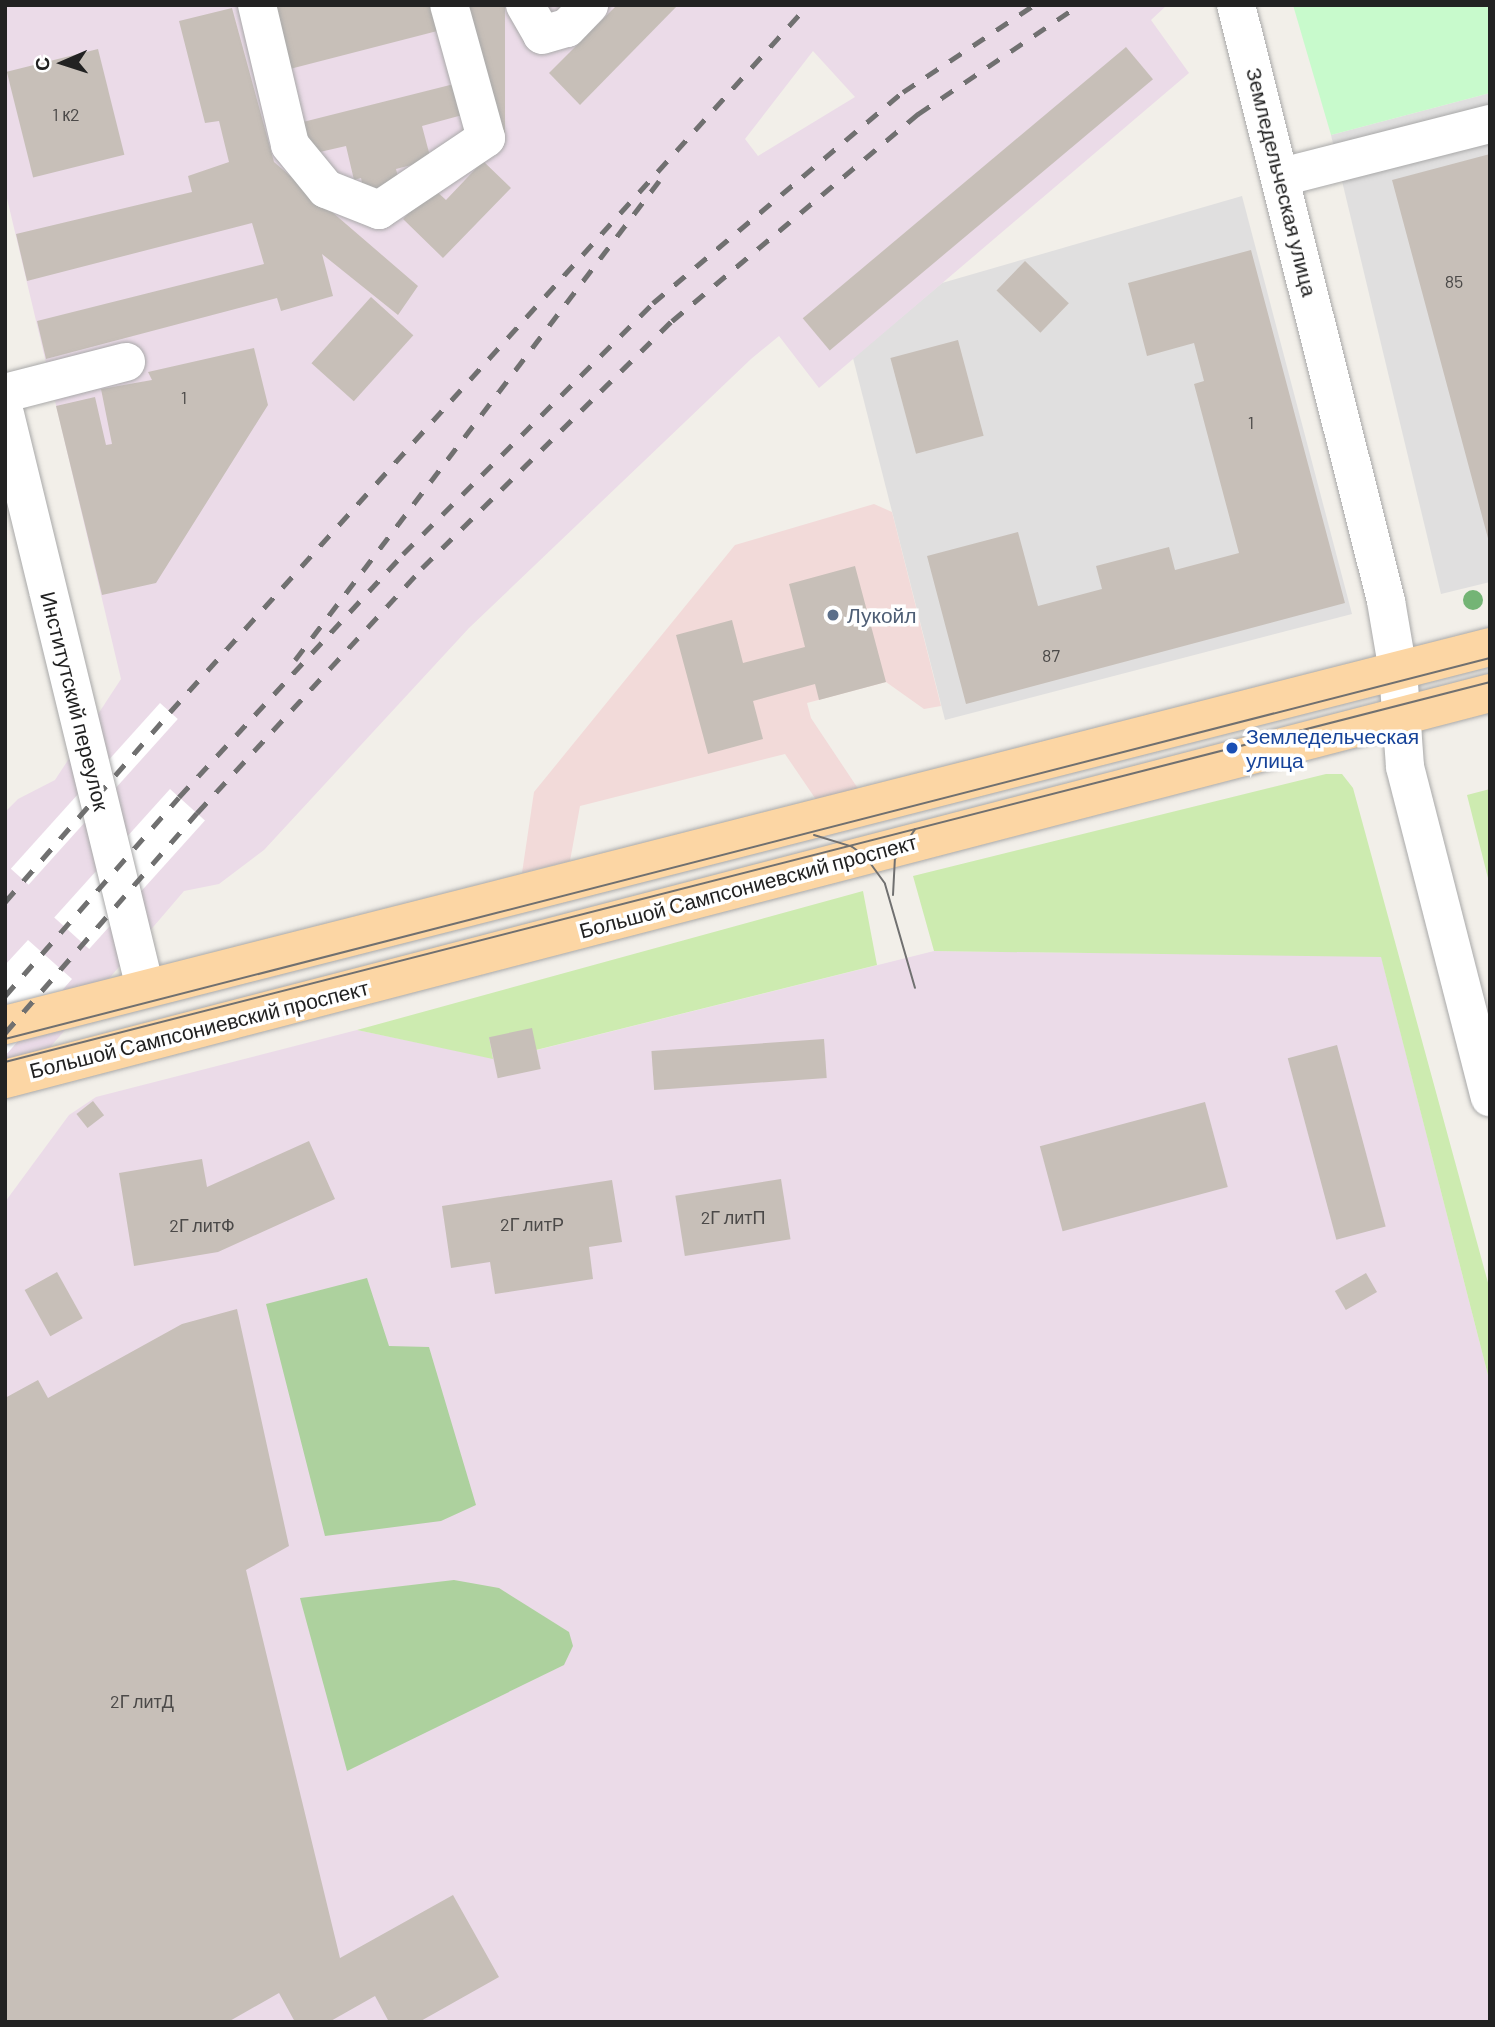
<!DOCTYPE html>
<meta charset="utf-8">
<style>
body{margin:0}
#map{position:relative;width:1495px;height:2027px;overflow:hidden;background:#f2efe9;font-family:Barlow,sans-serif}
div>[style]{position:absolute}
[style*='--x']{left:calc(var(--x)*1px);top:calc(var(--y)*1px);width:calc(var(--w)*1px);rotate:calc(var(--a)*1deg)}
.residential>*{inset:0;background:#e0dfdf}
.commercial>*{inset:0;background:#f2dad9}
.industrial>*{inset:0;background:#ebdbe8}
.grass>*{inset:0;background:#cdebb0}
.forest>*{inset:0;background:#add19e}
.park>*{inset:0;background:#c8facc}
.pier>*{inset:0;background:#fff;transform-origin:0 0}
.building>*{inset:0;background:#c7bfb8;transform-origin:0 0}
.roads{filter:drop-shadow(0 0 2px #a9a9a9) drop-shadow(0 0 2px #a9a9a9)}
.minor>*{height:38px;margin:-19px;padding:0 19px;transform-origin:19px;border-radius:19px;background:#fff}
.major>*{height:38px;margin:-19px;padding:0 19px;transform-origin:19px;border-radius:19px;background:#fcd6a4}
.tram>*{height:2px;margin:-1px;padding:0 1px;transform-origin:1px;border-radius:1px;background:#707070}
.rail>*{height:5px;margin-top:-2.5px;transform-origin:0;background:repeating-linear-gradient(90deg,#707070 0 14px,transparent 0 28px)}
.trees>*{width:20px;height:20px;margin:-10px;border-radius:50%;background:#74b475}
.dots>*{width:19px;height:19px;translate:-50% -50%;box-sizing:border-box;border:4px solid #fff;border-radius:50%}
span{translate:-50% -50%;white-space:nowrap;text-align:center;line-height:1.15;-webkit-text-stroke:7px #fff;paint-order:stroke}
.number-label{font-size:18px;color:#4b4948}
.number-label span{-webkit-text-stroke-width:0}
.street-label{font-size:21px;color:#222}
.service-label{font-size:21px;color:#4e5e75}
.left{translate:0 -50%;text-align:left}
.transit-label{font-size:21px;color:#164399}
.frame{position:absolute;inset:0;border:7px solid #222;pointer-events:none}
.north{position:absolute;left:28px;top:28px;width:70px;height:70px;-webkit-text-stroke:5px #fff;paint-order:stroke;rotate:267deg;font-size:19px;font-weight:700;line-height:28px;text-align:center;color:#222}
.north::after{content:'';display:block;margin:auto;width:24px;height:32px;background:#222;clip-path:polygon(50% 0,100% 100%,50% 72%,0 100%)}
</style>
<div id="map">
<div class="residential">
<div style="clip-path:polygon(1490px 93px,1490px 582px,1441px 594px,1331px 135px)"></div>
<div style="clip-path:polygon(1242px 196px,1352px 614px,945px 720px,853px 358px,942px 283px)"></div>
</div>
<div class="commercial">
<div style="clip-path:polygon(874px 504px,892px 512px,941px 706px,924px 709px,886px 682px,807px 703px,811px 718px,859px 790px,817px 801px,785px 754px,580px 806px,570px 861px,522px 873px,534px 792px,735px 545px)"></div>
</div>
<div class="industrial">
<div style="clip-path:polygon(evenodd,5px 5px,1167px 5px,1151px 20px,1189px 73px,819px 388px,779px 336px,751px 359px,469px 628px,264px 850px,219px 884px,184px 891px,5px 1100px,5px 812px,18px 799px,55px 780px,121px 679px,5px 190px,5px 5px,813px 51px,855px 97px,758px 156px,745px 139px,813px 51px)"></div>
<div style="clip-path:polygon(934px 951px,1381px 956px,1490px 1383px,1490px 2022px,5px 2022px,5px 1202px,69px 1115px,96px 1097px,357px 1030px,492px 1058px,489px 1037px,532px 1028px,537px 1050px)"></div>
</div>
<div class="grass">
<div style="clip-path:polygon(1326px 774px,1342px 774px,1353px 788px,1490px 1290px,1490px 1383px,1381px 957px,934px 951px,913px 876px)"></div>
<div style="clip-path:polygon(1490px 789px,1490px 886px,1467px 795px)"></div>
<div style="clip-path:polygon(863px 891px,877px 965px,536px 1050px,489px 1037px,493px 1059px,357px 1030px)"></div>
</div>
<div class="forest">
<div style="clip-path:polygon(367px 1278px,389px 1346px,429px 1347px,476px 1505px,441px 1521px,325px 1536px,266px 1304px)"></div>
<div style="clip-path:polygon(454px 1580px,499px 1588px,569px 1632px,573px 1646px,564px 1665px,347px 1771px,300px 1598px)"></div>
</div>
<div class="park">
<div style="clip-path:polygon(1293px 5px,1490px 5px,1490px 93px,1331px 135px)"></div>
</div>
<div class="pier">
<div style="left:160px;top:703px;width:24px;height:223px;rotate:42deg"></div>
<div style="left:170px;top:789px;width:47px;height:173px;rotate:42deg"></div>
<div style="clip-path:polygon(28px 940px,72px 979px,5px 1056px,5px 965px)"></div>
</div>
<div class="building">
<div style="clip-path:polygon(269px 5px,439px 5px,445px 29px,286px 70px)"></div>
<div style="left:464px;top:5px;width:41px;height:137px"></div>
<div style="clip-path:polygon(617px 5px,678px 5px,580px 105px,549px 73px)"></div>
<div style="clip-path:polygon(232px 8px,274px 162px,418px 286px,398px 315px,322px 254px,333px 296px,281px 311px,277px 298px,46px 359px,37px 321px,264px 264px,252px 223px,27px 281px,16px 234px,192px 192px,188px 176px,229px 162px,219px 121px,205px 123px,179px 21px)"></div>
<div style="left:1126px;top:47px;width:42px;height:422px;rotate:50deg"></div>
<div style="left:98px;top:49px;width:109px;height:94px;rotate:76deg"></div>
<div style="clip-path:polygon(458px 83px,466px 114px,422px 126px,431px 160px,396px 169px,400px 185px,364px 194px,361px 178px,354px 180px,346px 146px,311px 154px,303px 122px)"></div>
<div style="clip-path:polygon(1490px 154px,1488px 232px,1489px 542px,1392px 180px)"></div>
<div style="clip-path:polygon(483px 161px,511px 188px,443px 258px,403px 219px,433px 188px,446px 200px)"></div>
<div style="clip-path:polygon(1251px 250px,1345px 603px,966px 704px,927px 556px,1018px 532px,1038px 606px,1102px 589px,1096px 566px,1169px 547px,1175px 570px,1239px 553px,1194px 384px,1204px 381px,1194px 343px,1147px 356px,1128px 283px)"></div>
<div style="left:1025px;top:261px;width:61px;height:41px;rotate:44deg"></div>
<div style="left:371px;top:297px;width:57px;height:89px;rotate:42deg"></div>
<div style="left:958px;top:340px;width:99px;height:70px;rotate:75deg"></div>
<div style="clip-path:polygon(254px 348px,268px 405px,156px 583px,102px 595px,56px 406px,95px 397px,106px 445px,112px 444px,101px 389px,152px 380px,148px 372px)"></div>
<div style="clip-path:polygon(855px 566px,886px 682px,819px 700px,815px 684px,753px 701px,763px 739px,708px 754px,676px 635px,732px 620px,743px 663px,805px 647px,789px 584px)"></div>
<div style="left:532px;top:1028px;width:42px;height:44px;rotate:78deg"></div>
<div style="left:824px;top:1039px;width:39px;height:173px;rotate:86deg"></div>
<div style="left:1337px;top:1045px;width:188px;height:51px;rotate:75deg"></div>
<div style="left:93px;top:1101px;width:18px;height:21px;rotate:52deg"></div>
<div style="left:1205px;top:1102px;width:88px;height:171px;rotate:75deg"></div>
<div style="clip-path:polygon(309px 1141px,335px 1199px,218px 1252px,134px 1266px,119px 1173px,202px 1159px,207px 1187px)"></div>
<div style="left:781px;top:1179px;width:61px;height:107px;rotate:81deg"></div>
<div style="clip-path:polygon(612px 1180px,622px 1242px,589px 1247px,593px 1279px,495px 1294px,490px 1262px,451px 1268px,442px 1206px)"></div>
<div style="left:57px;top:1272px;width:53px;height:37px;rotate:61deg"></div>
<div style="left:1366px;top:1273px;width:22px;height:36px;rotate:60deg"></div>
<div style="clip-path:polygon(237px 1309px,289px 1546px,246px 1570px,340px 1958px,453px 1895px,499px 1977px,419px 2022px,389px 2022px,375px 1996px,329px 2022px,295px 2022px,279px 1993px,228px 2022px,5px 2022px,5px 1398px,38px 1380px,48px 1398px,182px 1324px)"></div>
</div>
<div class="roads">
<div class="minor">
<div style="--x:257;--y:5;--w:144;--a:76.7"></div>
<div style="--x:290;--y:145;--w:57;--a:50.7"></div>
<div style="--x:326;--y:189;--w:57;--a:21.6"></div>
<div style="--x:379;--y:210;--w:129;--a:-33.9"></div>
<div style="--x:486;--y:138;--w:138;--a:-105.5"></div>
<div style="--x:525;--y:5;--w:34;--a:60"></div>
<div style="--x:542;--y:35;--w:26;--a:-16"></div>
<div style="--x:567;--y:28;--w:32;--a:-46"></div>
<div style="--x:1236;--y:5;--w:615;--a:75.87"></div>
<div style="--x:1386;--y:601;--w:71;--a:80.3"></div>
<div style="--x:1398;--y:671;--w:96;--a:85.8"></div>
<div style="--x:1405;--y:767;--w:341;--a:75.6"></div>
<div style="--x:1282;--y:177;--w:215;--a:-14.3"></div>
<div style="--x:5;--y:393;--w:125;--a:-14.4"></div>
<div style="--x:5;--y:414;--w:591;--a:76.29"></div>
</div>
<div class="major">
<div style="--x:5;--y:1025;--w:1532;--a:-14.28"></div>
<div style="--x:5;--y:1079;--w:1534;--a:-14.57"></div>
</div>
</div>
<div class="tram">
<div style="--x:814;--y:835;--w:39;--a:17"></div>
<div style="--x:851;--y:846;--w:17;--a:36"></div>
<div style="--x:865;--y:856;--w:34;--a:54"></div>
<div style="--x:885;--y:884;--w:108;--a:73.9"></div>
<div style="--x:893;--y:895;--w:36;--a:-87"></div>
<div style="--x:895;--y:859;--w:36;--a:-56"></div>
<div style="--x:5;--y:1039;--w:1533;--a:-14.39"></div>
<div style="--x:5;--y:1062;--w:1533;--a:-14.35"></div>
</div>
<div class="rail">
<div style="--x:295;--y:660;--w:602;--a:-52.77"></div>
<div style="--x:5;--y:902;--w:252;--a:-49"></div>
<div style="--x:170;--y:712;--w:952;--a:-47.94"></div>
<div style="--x:5;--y:996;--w:264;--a:-48.8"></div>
<div style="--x:179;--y:797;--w:330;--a:-47.3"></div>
<div style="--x:403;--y:554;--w:354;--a:-45.1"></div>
<div style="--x:653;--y:303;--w:327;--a:-40.2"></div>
<div style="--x:903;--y:92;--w:157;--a:-33.6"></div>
<div style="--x:5;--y:1033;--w:292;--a:-48.9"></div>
<div style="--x:197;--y:813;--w:333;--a:-47.4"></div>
<div style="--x:422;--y:568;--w:351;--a:-44.7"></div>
<div style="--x:672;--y:321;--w:322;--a:-40.1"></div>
<div style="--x:918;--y:114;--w:194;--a:-34.1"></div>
</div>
<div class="trees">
<div style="left:1473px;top:600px"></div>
</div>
<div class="dots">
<div style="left:833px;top:615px;background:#5c6f8a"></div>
<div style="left:1232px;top:748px;background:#1a4fb4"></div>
</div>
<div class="number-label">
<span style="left:66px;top:114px">1 к2</span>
<span style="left:1454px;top:281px">85</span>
<span style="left:184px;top:397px">1</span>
<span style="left:1251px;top:422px">1</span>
<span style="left:1051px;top:655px">87</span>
<span style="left:733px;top:1217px">2Г литП</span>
<span style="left:532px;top:1224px">2Г литР</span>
<span style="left:202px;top:1225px">2Г литФ</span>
<span style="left:142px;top:1701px">2Г литД</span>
</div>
<div class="street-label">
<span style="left:1282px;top:182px;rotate:76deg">Земледельческая улица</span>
<span style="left:75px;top:701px;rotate:76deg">Институтский переулок</span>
<span style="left:748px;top:886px;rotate:-15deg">Большой Сампсониевский проспект</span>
<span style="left:199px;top:1029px;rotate:-14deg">Большой Сампсониевский проспект</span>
</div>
<div class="service-label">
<span class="left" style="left:847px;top:615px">Лукойл</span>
</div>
<div class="transit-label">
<span class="left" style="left:1246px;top:748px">Земледельческая<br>улица</span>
</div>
<div class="frame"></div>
<div class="north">С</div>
</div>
